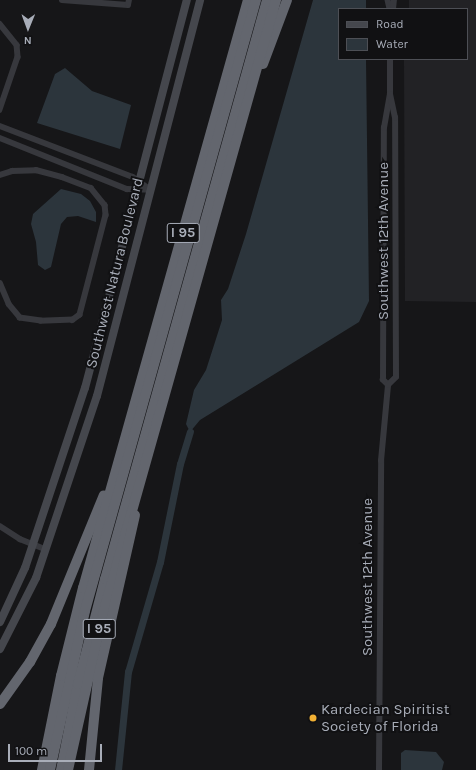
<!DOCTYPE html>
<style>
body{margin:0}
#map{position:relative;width:476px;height:770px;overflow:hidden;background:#161618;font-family:Karla,sans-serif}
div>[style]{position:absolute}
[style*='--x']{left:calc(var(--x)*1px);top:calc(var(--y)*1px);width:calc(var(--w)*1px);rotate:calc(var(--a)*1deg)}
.built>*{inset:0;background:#222225}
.water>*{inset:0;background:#2c353c}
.canal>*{height:7px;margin:-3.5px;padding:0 3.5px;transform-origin:3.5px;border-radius:3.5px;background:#2c353c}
.street>*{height:5.5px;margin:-2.75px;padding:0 2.75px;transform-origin:2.75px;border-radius:2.75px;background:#37383d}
.secondary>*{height:8px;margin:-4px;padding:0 4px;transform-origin:4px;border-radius:4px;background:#45474d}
.highway>*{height:10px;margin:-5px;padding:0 5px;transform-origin:5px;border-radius:5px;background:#63666e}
.dots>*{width:11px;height:11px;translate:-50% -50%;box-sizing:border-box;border:2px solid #111113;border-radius:50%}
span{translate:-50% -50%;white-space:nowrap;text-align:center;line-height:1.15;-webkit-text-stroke:4px #111113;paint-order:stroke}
.shield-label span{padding:1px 3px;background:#111113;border:1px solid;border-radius:3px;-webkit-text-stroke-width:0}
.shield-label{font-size:14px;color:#a8adb8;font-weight:700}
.street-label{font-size:15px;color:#a8adb8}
.poi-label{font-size:15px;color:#a8adb8}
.left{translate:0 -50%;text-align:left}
.legend{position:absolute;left:338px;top:8px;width:130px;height:52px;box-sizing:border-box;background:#111113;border:1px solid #4d4f55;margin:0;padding:5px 7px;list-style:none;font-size:12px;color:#a8adb8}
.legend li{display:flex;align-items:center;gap:8px;height:20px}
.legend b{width:20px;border:1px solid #4d4f55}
.north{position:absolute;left:8px;top:8px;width:40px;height:40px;-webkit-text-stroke:3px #111113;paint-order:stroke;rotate:181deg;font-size:11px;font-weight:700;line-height:16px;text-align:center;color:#a8adb8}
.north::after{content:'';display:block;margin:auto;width:14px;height:18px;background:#a8adb8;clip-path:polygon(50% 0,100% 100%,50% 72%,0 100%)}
.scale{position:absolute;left:8px;top:744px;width:94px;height:18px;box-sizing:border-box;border:2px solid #a8adb8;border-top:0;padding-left:5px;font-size:12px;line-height:14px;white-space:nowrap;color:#a8adb8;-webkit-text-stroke:3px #111113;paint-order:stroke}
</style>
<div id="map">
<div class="built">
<div style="clip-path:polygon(409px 0,476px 0,476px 302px,405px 301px,404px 59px,467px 59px,467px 9px,409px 9px)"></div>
</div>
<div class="water">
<div style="clip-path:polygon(313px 0,366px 0,366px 9px,339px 9px,339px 59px,366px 59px,369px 301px,359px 322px,200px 420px,190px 432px,186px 424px,194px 390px,206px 370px,215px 342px,222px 320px,221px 300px,228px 289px,246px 234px)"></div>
<div style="clip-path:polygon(65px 68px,92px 91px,131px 105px,120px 149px,37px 123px,55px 74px)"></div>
<div style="clip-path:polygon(61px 189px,81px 194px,90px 201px,96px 212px,96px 222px,78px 216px,67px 217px,61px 224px,51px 267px,45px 270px,38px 265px,36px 242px,31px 224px,33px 214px)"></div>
<div style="clip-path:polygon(405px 750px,436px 752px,444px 762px,442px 770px,401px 770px,401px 753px)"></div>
</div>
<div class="canal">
<div style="--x:118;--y:770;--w:99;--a:-84.2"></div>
<div style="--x:128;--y:672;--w:115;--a:-73.8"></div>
<div style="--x:160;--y:562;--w:100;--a:-78.5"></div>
<div style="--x:180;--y:464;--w:34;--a:-73"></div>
</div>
<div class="street">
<div style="--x:62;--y:0;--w:66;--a:4.3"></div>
<div style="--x:128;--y:5;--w:5;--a:-79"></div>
<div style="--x:388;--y:0;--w:9;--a:77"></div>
<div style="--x:393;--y:9;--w:9;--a:-84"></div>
<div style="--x:0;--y:24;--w:27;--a:51"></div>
<div style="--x:17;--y:45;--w:12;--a:85"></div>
<div style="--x:18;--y:57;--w:56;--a:108.8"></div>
<div style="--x:0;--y:126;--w:142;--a:21"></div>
<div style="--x:133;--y:177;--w:22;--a:36"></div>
<div style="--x:0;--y:138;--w:137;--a:21.9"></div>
<div style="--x:127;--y:189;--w:24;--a:2"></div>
<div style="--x:0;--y:175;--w:13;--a:-18"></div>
<div style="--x:12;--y:171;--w:24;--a:-2"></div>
<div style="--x:36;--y:170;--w:27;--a:15"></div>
<div style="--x:62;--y:177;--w:31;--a:21"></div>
<div style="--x:91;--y:188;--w:22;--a:51"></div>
<div style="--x:105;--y:205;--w:10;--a:84"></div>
<div style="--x:106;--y:215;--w:103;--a:104.6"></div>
<div style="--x:80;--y:315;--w:9;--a:144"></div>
<div style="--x:73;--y:320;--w:32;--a:178"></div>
<div style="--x:41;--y:321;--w:21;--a:-172"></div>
<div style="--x:20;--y:318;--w:17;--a:-130"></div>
<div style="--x:9;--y:305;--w:23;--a:-113"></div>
<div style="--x:388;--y:385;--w:7;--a:-135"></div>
<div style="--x:383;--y:380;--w:252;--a:-89.8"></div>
<div style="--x:384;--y:128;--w:34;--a:-80"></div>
<div style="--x:390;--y:95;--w:36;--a:-90"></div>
<div style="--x:0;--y:526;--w:24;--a:33"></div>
<div style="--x:20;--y:539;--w:27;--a:22"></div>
<div style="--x:379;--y:770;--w:309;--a:-89.6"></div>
<div style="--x:381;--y:461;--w:76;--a:-84.7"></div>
<div style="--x:388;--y:385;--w:11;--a:-45"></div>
<div style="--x:396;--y:377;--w:259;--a:-90.2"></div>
<div style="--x:395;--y:118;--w:24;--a:-102"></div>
</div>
<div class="secondary">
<div style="--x:0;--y:622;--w:60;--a:-65.2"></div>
<div style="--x:25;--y:568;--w:190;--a:-71.6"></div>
<div style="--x:85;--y:388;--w:401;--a:-75.3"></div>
<div style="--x:0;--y:649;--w:80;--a:-63.1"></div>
<div style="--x:36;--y:578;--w:192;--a:-71.5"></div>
<div style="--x:97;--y:396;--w:409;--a:-75.4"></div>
</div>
<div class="highway">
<div style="--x:263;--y:64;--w:68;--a:-69.4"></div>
<div style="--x:0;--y:704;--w:52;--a:-54.5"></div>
<div style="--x:30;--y:662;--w:43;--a:-61.1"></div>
<div style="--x:51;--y:624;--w:139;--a:-67.7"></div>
<div style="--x:42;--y:770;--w:96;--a:-78.6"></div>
<div style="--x:61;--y:676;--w:91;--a:-76"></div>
<div style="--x:83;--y:588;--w:611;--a:-74.33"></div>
<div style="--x:50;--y:770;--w:163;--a:-77.6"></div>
<div style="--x:85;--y:611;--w:634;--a:-74.36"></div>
<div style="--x:61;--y:770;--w:88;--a:-78.8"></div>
<div style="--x:78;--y:684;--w:108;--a:-75.6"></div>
<div style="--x:105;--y:579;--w:601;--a:-74.37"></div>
<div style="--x:68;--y:770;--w:160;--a:-77.4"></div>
<div style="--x:103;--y:614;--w:638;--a:-74.26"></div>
<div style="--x:89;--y:770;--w:92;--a:-84.4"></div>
<div style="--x:98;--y:678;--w:167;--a:-77.2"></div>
</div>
<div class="dots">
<div style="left:313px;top:718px;background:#f2b134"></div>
</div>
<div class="shield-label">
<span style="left:183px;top:233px">I 95</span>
<span style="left:99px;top:629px">I 95</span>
</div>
<div class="street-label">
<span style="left:384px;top:241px;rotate:-90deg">Southwest 12th Avenue</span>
<span style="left:115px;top:273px;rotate:-76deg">Southwest Natura Boulevard</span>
<span style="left:368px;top:577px;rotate:-90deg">Southwest 12th Avenue</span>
</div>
<div class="poi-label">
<span class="left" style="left:321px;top:718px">Kardecian Spiritist<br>Society of Florida</span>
</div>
<ul class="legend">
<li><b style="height:5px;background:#45474d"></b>Road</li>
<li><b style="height:11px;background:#2c353c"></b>Water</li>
</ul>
<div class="north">N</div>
<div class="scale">100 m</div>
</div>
